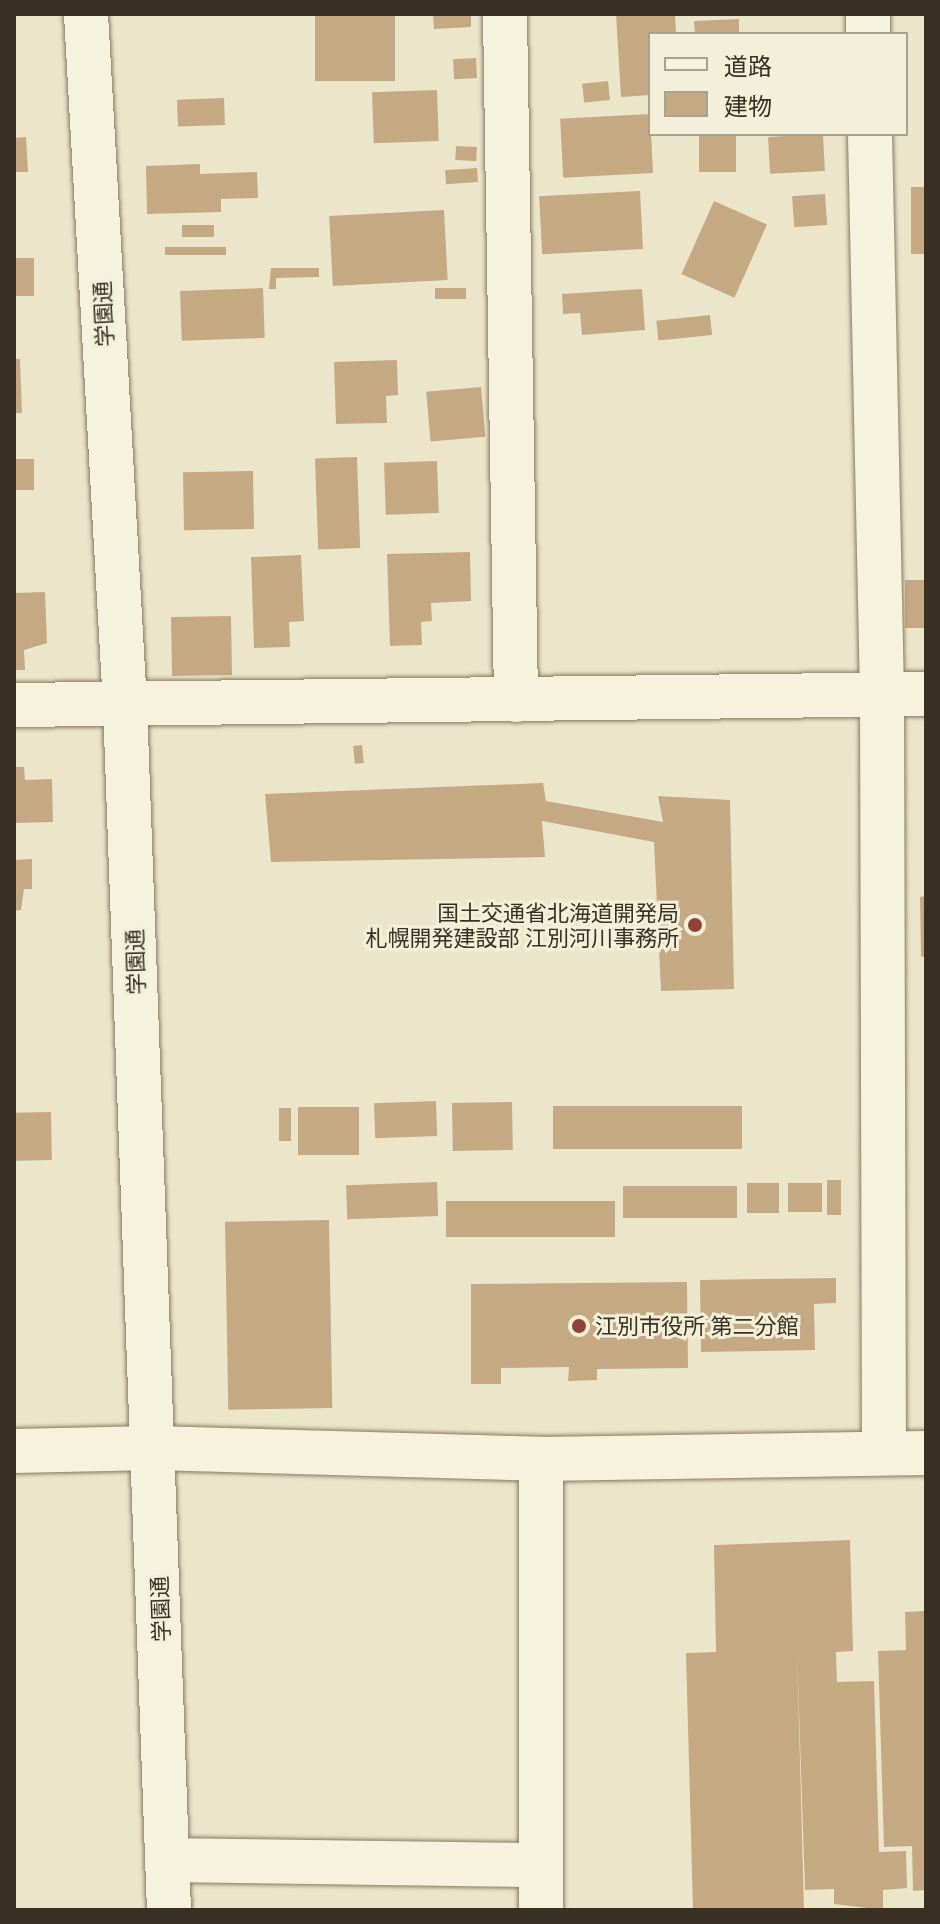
<!DOCTYPE html>
<meta charset="utf-8">
<style>
body{margin:0}
#map{position:relative;width:940px;height:1924px;overflow:hidden;background:#ebe6ca;font-family:"Playfair Display","Noto Sans JP",serif}
div>[style]{position:absolute}
[style*='--x']{left:calc(var(--x)*1px);top:calc(var(--y)*1px);width:calc(var(--w)*1px);rotate:calc(var(--a)*1deg)}
.building>*{inset:0;background:#c5a983;transform-origin:0 0}
.roads{filter:drop-shadow(0 0 2px #867a60) drop-shadow(0 0 2px #867a60)}
.minor>*{height:44px;margin:-22px;padding:0 22px;transform-origin:22px;border-radius:22px;background:#f6f2dd}
.tertiary>*{height:44px;margin:-22px;padding:0 22px;transform-origin:22px;border-radius:22px;background:#f6f2dd}
.dots>*{width:22px;height:22px;translate:-50% -50%;box-sizing:border-box;border:4px solid #f3efd9;border-radius:50%}
span{translate:-50% -50%;white-space:nowrap;text-align:center;line-height:1.15;-webkit-text-stroke:6px #f3efd9;paint-order:stroke}
.street-label{font-size:22px;color:#383022}
.poi-label{font-size:22px;color:#383022}
.right{translate:-100% -50%;text-align:right}
.left{translate:0 -50%;text-align:left}
.frame{position:absolute;inset:0;border:16px solid #383022;pointer-events:none}
.legend{position:absolute;left:648px;top:32px;width:260px;height:104px;box-sizing:border-box;background:#f3efd9;border:2px solid #a8a390;margin:0;padding:10px 14px;list-style:none;font-size:24px;color:#383022}
.legend li{display:flex;align-items:center;gap:16px;height:40px}
.legend b{width:40px;border:2px solid #a8a390}
</style>
<div id="map">
<div class="building">
<div style="left:315px;top:14px;width:80px;height:67px"></div>
<div style="clip-path:polygon(433px 14px,471px 14px,471px 27px,434px 29px)"></div>
<div style="clip-path:polygon(616px 14px,675px 14px,676px 34px,650px 34px,650px 95px,621px 97px)"></div>
<div style="clip-path:polygon(739px 19px,739px 34px,695px 34px,694px 21px)"></div>
<div style="left:476px;top:58px;width:20px;height:23px;rotate:87deg"></div>
<div style="left:608px;top:81px;width:19px;height:26px;rotate:84deg"></div>
<div style="left:437px;top:90px;width:51px;height:65px;rotate:88deg"></div>
<div style="left:224px;top:98px;width:27px;height:47px;rotate:88deg"></div>
<div style="left:650px;top:114px;width:59px;height:90px;rotate:87deg"></div>
<div style="left:699px;top:134px;width:37px;height:38px"></div>
<div style="left:823px;top:134px;width:37px;height:55px;rotate:87deg"></div>
<div style="clip-path:polygon(26px 137px,28px 172px,14px 172px,14px 138px)"></div>
<div style="left:456px;top:146px;width:21px;height:14px;rotate:3deg"></div>
<div style="clip-path:polygon(200px 164px,200px 174px,257px 172px,258px 198px,221px 199px,221px 212px,147px 214px,146px 166px)"></div>
<div style="left:477px;top:168px;width:14px;height:32px;rotate:86deg"></div>
<div style="left:926px;top:187px;width:67px;height:15px;rotate:90deg"></div>
<div style="left:640px;top:191px;width:58px;height:101px;rotate:87deg"></div>
<div style="left:825px;top:194px;width:31px;height:33px;rotate:86deg"></div>
<div style="left:714px;top:201px;width:58px;height:80px;rotate:24deg"></div>
<div style="left:444px;top:210px;width:70px;height:115px;rotate:87deg"></div>
<div style="left:214px;top:225px;width:12px;height:32px;rotate:90deg"></div>
<div style="left:226px;top:247px;width:8px;height:61px;rotate:90deg"></div>
<div style="left:14px;top:258px;width:20px;height:38px"></div>
<div style="clip-path:polygon(319px 268px,319px 277px,276px 278px,276px 289px,269px 289px,271px 268px)"></div>
<div style="left:263px;top:288px;width:50px;height:83px;rotate:88deg"></div>
<div style="left:466px;top:288px;width:11px;height:31px;rotate:90deg"></div>
<div style="clip-path:polygon(642px 289px,645px 330px,582px 335px,580px 313px,563px 314px,562px 294px)"></div>
<div style="left:710px;top:315px;width:20px;height:54px;rotate:84deg"></div>
<div style="clip-path:polygon(14px 359px,20px 359px,22px 413px,14px 413px)"></div>
<div style="clip-path:polygon(397px 360px,398px 395px,386px 396px,387px 423px,336px 424px,334px 362px)"></div>
<div style="left:481px;top:387px;width:50px;height:55px;rotate:85deg"></div>
<div style="left:357px;top:457px;width:91px;height:42px;rotate:88deg"></div>
<div style="left:14px;top:459px;width:20px;height:31px"></div>
<div style="left:437px;top:461px;width:52px;height:53px;rotate:88deg"></div>
<div style="left:253px;top:471px;width:58px;height:70px;rotate:89deg"></div>
<div style="clip-path:polygon(470px 552px,471px 601px,431px 603px,432px 621px,421px 622px,422px 645px,390px 646px,387px 554px)"></div>
<div style="clip-path:polygon(301px 555px,304px 621px,289px 622px,290px 647px,254px 648px,251px 557px)"></div>
<div style="left:926px;top:580px;width:48px;height:21px;rotate:90deg"></div>
<div style="clip-path:polygon(45px 592px,47px 643px,24px 650px,25px 670px,14px 670px,14px 593px)"></div>
<div style="left:231px;top:616px;width:59px;height:60px;rotate:89deg"></div>
<div style="left:362px;top:745px;width:18px;height:9px;rotate:84deg"></div>
<div style="clip-path:polygon(14px 767px,24px 767px,25px 780px,52px 779px,53px 822px,14px 823px)"></div>
<div style="clip-path:polygon(543px 783px,546px 801px,663px 822px,658px 796px,730px 800px,734px 989px,661px 991px,654px 842px,542px 821px,545px 857px,271px 862px,265px 794px)"></div>
<div style="clip-path:polygon(32px 859px,32px 889px,24px 889px,21px 910px,14px 911px,14px 860px)"></div>
<div style="clip-path:polygon(926px 896px,926px 956px,921px 957px,920px 897px)"></div>
<div style="left:436px;top:1101px;width:35px;height:62px;rotate:88deg"></div>
<div style="left:512px;top:1102px;width:48px;height:60px;rotate:89deg"></div>
<div style="left:553px;top:1106px;width:189px;height:43px"></div>
<div style="left:359px;top:1107px;width:48px;height:61px;rotate:90deg"></div>
<div style="left:279px;top:1108px;width:12px;height:33px"></div>
<div style="left:51px;top:1112px;width:48px;height:37px;rotate:89deg"></div>
<div style="left:841px;top:1180px;width:35px;height:14px;rotate:90deg"></div>
<div style="left:437px;top:1182px;width:34px;height:91px;rotate:88deg"></div>
<div style="left:747px;top:1183px;width:32px;height:30px"></div>
<div style="left:822px;top:1183px;width:29px;height:34px;rotate:90deg"></div>
<div style="left:623px;top:1186px;width:114px;height:32px"></div>
<div style="left:446px;top:1201px;width:169px;height:36px"></div>
<div style="left:329px;top:1220px;width:188px;height:104px;rotate:89deg"></div>
<div style="clip-path:polygon(836px 1278px,836px 1303px,814px 1304px,815px 1350px,701px 1352px,700px 1280px)"></div>
<div style="clip-path:polygon(687px 1282px,688px 1368px,597px 1369px,597px 1380px,568px 1381px,569px 1367px,501px 1368px,501px 1384px,471px 1384px,471px 1284px)"></div>
<div style="clip-path:polygon(850px 1540px,853px 1651px,836px 1652px,837px 1682px,874px 1681px,879px 1852px,906px 1851px,907px 1888px,883px 1890px,883px 1910px,834px 1904px,834px 1889px,805px 1890px,797px 1650px,804px 1910px,693px 1910px,686px 1653px,716px 1652px,714px 1545px)"></div>
<div style="clip-path:polygon(926px 1611px,926px 1890px,913px 1891px,912px 1846px,884px 1847px,878px 1651px,906px 1650px,905px 1612px)"></div>
</div>
<div class="roads">
<div class="minor">
<div style="--x:505;--y:14;--w:686;--a:89.08"></div>
<div style="--x:868;--y:14;--w:20;--a:90"></div>
<div style="--x:870;--y:134;--w:561;--a:88.77"></div>
<div style="--x:882;--y:695;--w:758;--a:89.85"></div>
<div style="--x:14;--y:705;--w:912;--a:-0.69"></div>
<div style="--x:14;--y:1451;--w:140;--a:-1.2"></div>
<div style="--x:154;--y:1448;--w:387;--a:1.6"></div>
<div style="--x:541;--y:1459;--w:385;--a:-0.9"></div>
<div style="--x:169;--y:1860;--w:372;--a:0.8"></div>
<div style="--x:541;--y:1910;--w:451;--a:-90"></div>
</div>
<div class="tertiary">
<div style="--x:86;--y:14;--w:692;--a:86.77"></div>
<div style="--x:125;--y:705;--w:1206;--a:87.91"></div>
</div>
</div>
<div class="dots">
<div style="left:695px;top:925px;background:#8f4335"></div>
<div style="left:579px;top:1326px;background:#8f4335"></div>
</div>
<div class="street-label">
<span style="left:103px;top:314px;rotate:-93deg">学園通</span>
<span style="left:135px;top:962px;rotate:-92deg">学園通</span>
<span style="left:160px;top:1609px;rotate:-92deg">学園通</span>
</div>
<div class="poi-label">
<span class="right" style="left:679px;top:925px">国土交通省北海道開発局<br>札幌開発建設部 江別河川事務所</span>
<span class="left" style="left:595px;top:1326px">江別市役所 第二分館</span>
</div>
<div class="frame"></div>
<ul class="legend">
<li><b style="height:10px;background:#f6f2dd"></b>道路</li>
<li><b style="height:22px;background:#c5a983"></b>建物</li>
</ul>
</div>
